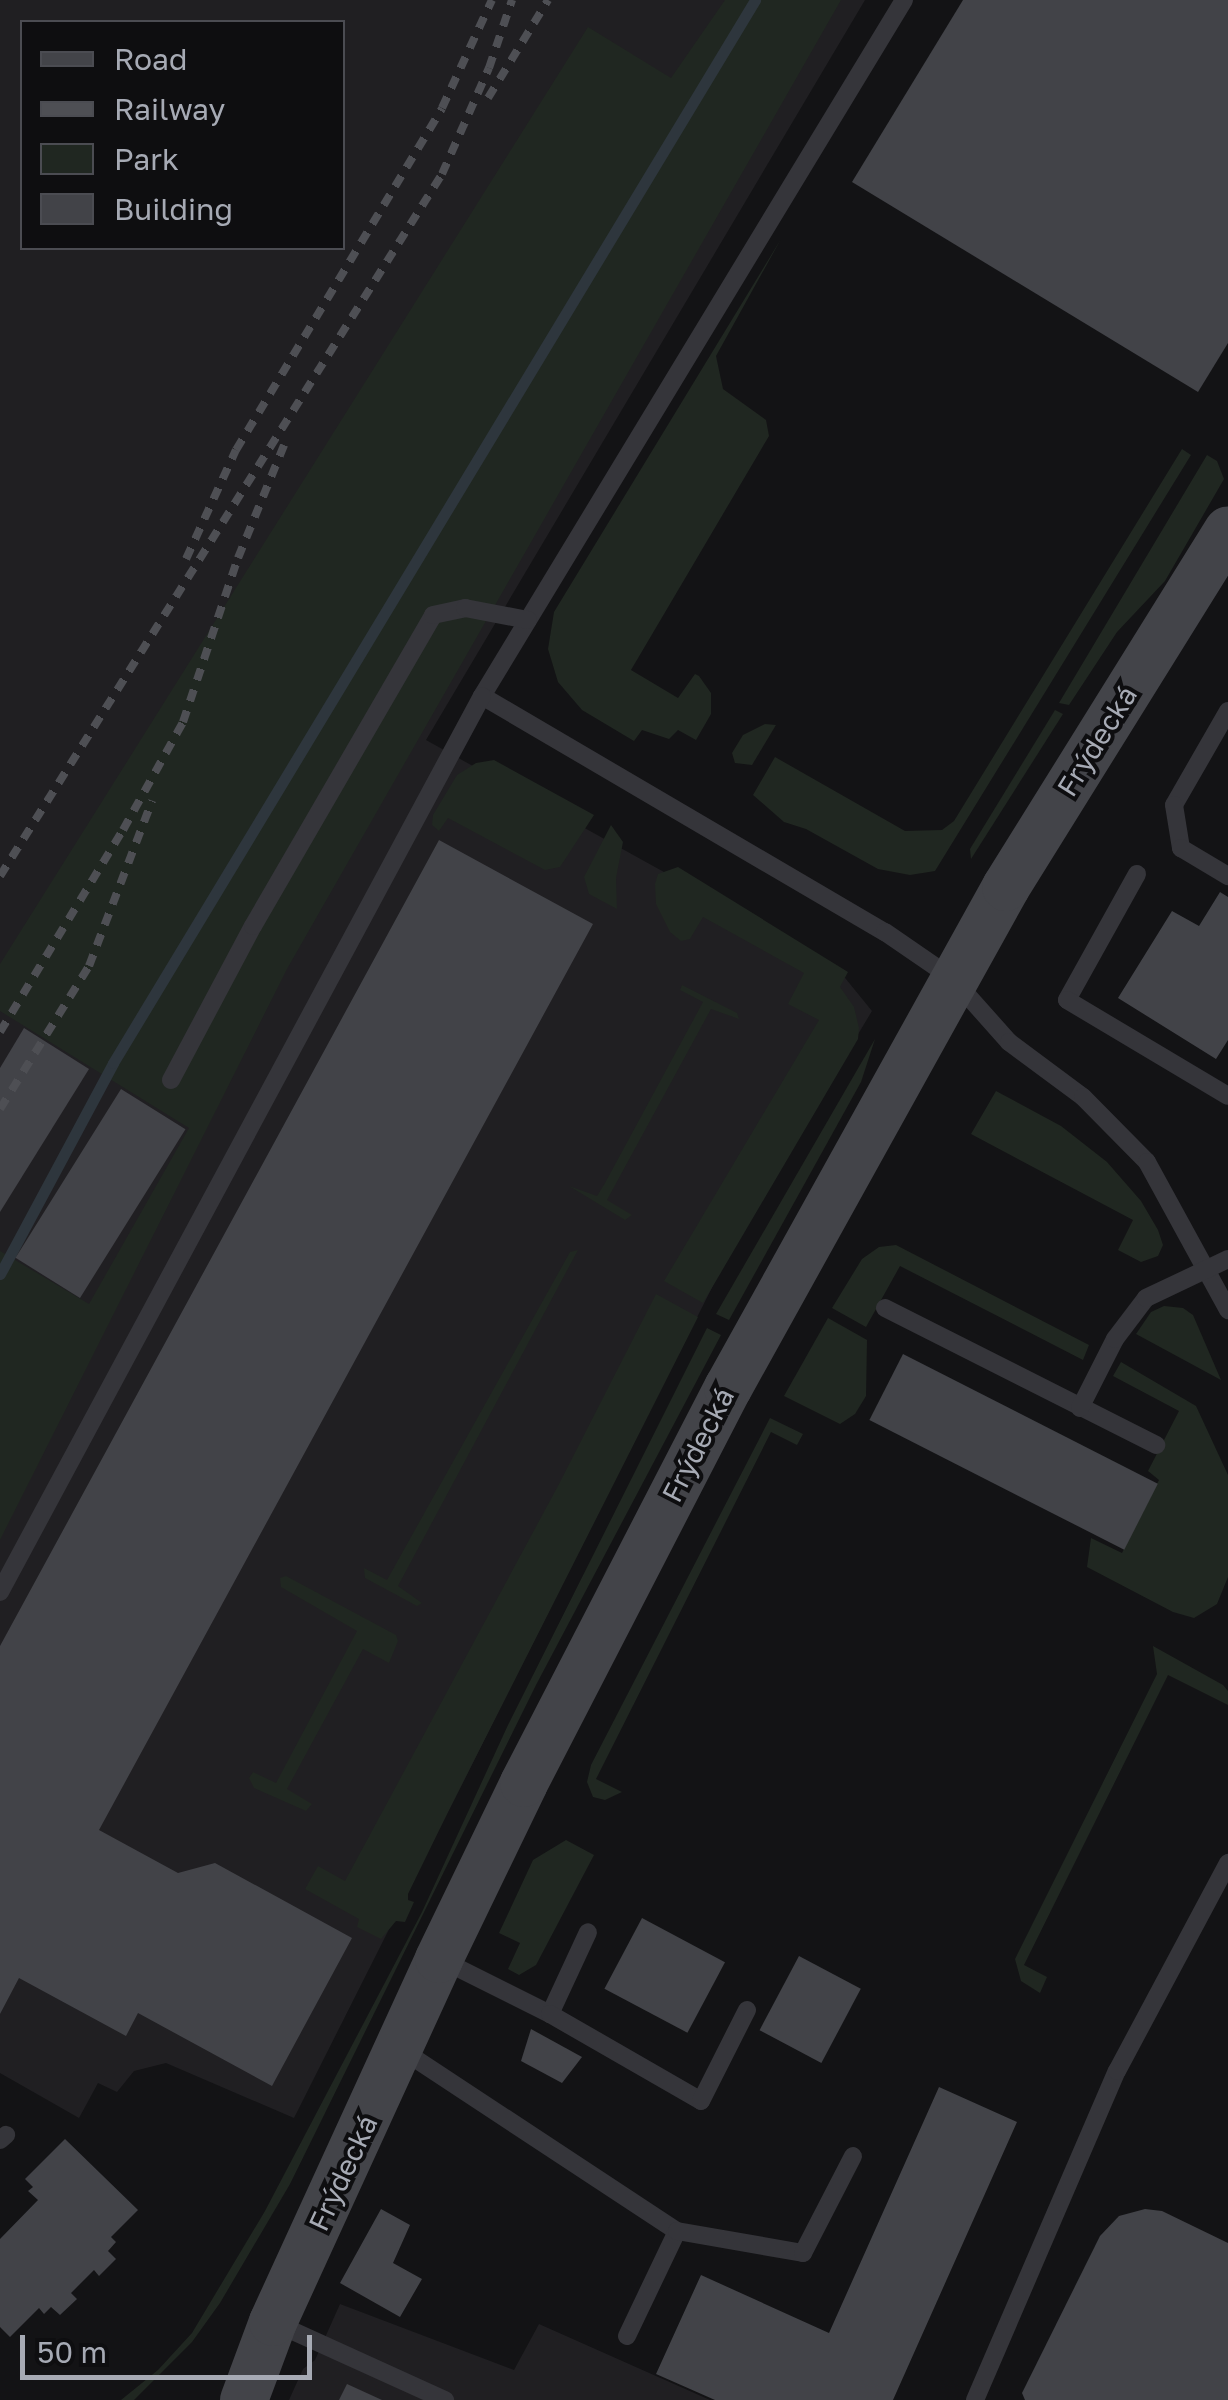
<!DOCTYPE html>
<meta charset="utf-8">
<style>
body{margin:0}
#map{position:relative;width:1228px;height:2400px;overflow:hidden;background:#131315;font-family:"Golos Text",sans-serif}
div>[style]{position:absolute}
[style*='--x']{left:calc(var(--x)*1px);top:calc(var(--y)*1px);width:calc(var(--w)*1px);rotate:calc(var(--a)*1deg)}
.built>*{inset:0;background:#201f22}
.green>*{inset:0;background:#202721}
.stream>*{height:11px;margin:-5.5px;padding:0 5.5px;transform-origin:5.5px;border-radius:5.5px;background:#2e363d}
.building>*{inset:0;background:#424348;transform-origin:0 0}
.lane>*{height:18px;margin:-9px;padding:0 9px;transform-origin:9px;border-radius:9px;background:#35353a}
.secondary>*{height:48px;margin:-24px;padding:0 24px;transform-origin:24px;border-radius:24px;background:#434449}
.rail>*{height:8px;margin-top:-4px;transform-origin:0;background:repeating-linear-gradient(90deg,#4e4f54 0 12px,transparent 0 22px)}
span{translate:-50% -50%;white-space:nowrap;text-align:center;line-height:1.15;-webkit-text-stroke:8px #0e0e10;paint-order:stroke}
.street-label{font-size:28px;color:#a6aab4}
.legend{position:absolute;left:20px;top:20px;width:325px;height:230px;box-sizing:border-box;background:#0e0e10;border:2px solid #4b4c52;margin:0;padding:12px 18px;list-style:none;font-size:30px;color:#a6aab4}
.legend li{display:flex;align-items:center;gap:20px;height:50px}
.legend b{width:50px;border:2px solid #4b4c52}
.scale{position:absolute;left:20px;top:2335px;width:292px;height:45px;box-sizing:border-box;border:5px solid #a6aab4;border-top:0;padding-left:12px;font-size:30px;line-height:35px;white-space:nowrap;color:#a6aab4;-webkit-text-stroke:8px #0e0e10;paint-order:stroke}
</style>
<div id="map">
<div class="built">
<div style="clip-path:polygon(evenodd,0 0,865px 0,426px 740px,837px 968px,872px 1011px,744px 1224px,294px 2118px,166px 2063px,134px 2071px,117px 2092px,98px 2083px,79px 2118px,0 2073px,0 0,22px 22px,342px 22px,342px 248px,22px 248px,22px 22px)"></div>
<div style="clip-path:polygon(340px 2304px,514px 2370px,539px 2324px,710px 2400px,289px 2400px,303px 2369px,315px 2360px)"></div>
</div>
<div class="green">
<div style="clip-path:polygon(725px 0,841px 0,287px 969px,0 1540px,0 1251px,89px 1304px,189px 1128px,0 1011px,0 964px,588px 27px,671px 78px)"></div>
<div style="clip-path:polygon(781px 239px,716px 356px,723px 389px,766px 420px,769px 436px,631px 670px,678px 698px,695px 674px,699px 676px,711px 693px,711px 714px,696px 740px,678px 730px,669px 739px,642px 730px,634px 741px,582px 710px,558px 682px,548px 649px,554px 612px)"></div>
<div style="clip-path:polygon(1182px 449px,1191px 455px,935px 871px,910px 875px,878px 869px,806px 829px,784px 822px,753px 795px,775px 757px,905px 831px,942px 830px,954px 821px)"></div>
<div style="clip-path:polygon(1207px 455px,1217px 461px,1224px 479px,1165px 581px,1117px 632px,1069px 705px,1059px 703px)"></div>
<div style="clip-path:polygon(1055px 710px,1063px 714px,971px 859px,970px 849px)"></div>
<div style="clip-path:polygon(765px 724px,776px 725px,752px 765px,735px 763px,732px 753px,743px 735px)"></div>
<div style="clip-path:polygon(494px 760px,594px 815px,560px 867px,545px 870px,448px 818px,439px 831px,432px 825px,433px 815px,457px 775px,476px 763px)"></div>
<div style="clip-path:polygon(611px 825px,623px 842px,616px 878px,617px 909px,589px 894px,584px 877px)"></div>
<div style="clip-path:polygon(678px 867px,848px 972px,840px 987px,854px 1007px,859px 1028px,858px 1039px,703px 1303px,664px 1281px,819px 1020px,788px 1004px,804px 973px,703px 917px,690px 939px,681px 941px,670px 932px,656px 904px,655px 884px,658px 874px)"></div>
<div style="clip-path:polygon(682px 985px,737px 1013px,739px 1019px,711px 1009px,607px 1200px,632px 1215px,625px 1220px,569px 1186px,597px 1196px,605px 1183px,703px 1002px,680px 990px)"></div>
<div style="clip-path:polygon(875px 1039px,861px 1082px,729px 1320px,716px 1314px)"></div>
<div style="clip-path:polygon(996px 1091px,1061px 1126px,1107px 1162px,1141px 1201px,1158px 1230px,1163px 1245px,1158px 1256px,1141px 1262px,1118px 1250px,1133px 1220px,971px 1134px)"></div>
<div style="clip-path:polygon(896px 1245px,1089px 1345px,1083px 1360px,900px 1266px,866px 1327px,832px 1308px,862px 1259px,879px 1247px)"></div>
<div style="clip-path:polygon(578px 1250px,398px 1586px,422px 1603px,417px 1606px,365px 1578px,364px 1568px,387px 1580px,565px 1261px,570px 1252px)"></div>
<div style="clip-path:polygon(656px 1294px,698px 1317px,448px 1812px,408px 1894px,408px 1900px,414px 1902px,405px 1922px,396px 1921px,381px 1939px,357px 1927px,359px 1919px,305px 1889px,318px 1866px,345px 1881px,559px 1484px)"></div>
<div style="clip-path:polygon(1164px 1306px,1183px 1308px,1193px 1315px,1221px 1380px,1136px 1334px,1151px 1312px)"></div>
<div style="clip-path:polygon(828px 1318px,867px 1340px,866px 1396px,855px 1414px,840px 1424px,784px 1396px)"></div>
<div style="clip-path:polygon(707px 1328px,721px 1335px,536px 1685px,290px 2184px,220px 2303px,192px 2342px,134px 2400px,121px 2400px,158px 2370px,192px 2333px,265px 2211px,422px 1912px,508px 1725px)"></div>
<div style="clip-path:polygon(1121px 1362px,1196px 1406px,1228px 1475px,1228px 1577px,1217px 1604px,1194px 1618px,1173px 1612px,1087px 1567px,1091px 1538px,1122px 1553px,1159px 1480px,1148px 1471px,1179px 1411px,1113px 1376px)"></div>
<div style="clip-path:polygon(770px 1418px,803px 1434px,797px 1445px,771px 1432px,596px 1779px,622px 1792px,605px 1800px,593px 1797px,587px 1782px,591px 1765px)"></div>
<div style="clip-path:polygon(286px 1576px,396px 1635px,398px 1641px,389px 1663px,363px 1649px,287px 1789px,312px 1804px,306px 1811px,254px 1788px,249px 1778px,253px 1772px,276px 1783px,357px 1631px,281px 1587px,280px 1578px)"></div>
<div style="clip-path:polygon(1153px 1646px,1223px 1685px,1228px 1691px,1228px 1705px,1168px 1675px,1024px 1965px,1047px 1977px,1040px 1993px,1021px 1981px,1015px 1959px,1157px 1674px)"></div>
<div style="clip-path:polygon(566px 1840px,594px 1855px,536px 1965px,519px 1975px,508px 1969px,520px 1943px,499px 1933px,533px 1860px)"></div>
</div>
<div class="stream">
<div style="--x:0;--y:1274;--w:239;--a:-61.8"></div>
<div style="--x:113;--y:1063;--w:1242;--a:-58.87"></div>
</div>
<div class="building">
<div style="clip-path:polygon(963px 0,1228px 0,1228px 343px,1198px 392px,852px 182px)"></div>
<div style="clip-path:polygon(439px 840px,593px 924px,99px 1830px,178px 1873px,215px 1863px,352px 1938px,272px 2086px,138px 2013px,126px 2036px,19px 1978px,0 2014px,0 1646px)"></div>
<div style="clip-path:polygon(1220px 892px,1228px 897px,1228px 1040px,1216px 1059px,1118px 998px,1172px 911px,1199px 926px)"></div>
<div style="clip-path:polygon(24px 1028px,89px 1069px,0 1212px,0 1068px)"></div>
<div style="left:121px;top:1089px;width:76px;height:199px;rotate:32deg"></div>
<div style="left:903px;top:1354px;width:286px;height:74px;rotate:27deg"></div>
<div style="left:642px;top:1918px;width:94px;height:80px;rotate:28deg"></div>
<div style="left:799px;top:1956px;width:70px;height:84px;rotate:28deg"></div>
<div style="clip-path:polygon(531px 2029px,582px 2057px,562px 2083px,521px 2061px)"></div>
<div style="clip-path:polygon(939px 2087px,1017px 2122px,893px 2400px,715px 2400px,656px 2374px,701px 2275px,829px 2333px)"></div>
<div style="clip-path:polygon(65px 2139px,138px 2210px,111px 2237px,116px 2242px,108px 2251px,116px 2259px,99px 2276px,94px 2270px,71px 2293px,77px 2299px,60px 2315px,51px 2307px,44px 2314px,39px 2308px,10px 2337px,0 2327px,0 2239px,38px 2200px,28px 2191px,33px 2187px,25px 2179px)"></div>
<div style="clip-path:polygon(381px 2209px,410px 2225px,393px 2263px,422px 2279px,400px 2317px,340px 2283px)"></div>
<div style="clip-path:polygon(1145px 2209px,1162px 2211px,1228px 2243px,1228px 2400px,1025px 2400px,1022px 2393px,1100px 2236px,1119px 2216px)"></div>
<div style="clip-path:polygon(347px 2384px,382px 2400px,339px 2400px)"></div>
</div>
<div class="lane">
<div style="--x:904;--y:0;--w:814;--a:121.23"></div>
<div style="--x:482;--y:696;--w:467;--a:30.4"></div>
<div style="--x:885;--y:932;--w:81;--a:34.5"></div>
<div style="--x:952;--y:978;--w:86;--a:48.3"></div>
<div style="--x:1009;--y:1042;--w:92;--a:36.6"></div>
<div style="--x:1083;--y:1097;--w:91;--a:45.4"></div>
<div style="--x:1147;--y:1162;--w:169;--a:61.3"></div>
<div style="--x:1228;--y:711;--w:108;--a:119.9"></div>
<div style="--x:1174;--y:805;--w:44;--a:80.8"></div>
<div style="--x:1181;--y:848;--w:55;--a:30.8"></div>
<div style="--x:1137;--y:874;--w:144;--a:119.1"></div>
<div style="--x:1067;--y:1000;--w:187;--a:30.8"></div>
<div style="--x:171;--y:1080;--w:174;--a:-62"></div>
<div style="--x:253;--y:926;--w:359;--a:-59.9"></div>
<div style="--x:433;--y:615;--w:33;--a:-12"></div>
<div style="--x:465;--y:608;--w:64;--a:10.8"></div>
<div style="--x:885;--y:1308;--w:304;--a:26.8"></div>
<div style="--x:1080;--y:1408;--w:77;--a:-63.1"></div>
<div style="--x:1115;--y:1339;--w:51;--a:-52.9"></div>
<div style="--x:1146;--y:1298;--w:91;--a:-25.4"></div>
<div style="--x:0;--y:1592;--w:1017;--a:-61.72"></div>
<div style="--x:440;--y:1959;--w:123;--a:26.6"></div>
<div style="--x:550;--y:2014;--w:90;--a:-65.1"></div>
<div style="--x:550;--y:2014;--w:174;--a:29.9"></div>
<div style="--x:701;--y:2101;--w:102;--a:-63.2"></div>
<div style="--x:402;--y:2050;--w:329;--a:33.4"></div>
<div style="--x:0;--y:2140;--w:8;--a:-40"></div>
<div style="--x:273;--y:2322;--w:189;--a:24.4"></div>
<div style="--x:627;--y:2336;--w:116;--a:-64.5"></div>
<div style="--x:677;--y:2231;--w:128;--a:9.9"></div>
<div style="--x:803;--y:2253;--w:109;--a:-62.7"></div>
<div style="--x:975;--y:2400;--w:358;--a:-66.7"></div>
<div style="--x:1117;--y:2071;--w:236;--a:-61.9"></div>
</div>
<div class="secondary">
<div style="--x:244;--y:2400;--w:83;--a:-69.6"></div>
<div style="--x:273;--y:2322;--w:399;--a:-65.4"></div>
<div style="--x:439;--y:1959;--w:195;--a:-64.2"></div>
<div style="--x:524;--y:1783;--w:445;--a:-62.7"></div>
<div style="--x:728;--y:1388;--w:573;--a:-60.97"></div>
<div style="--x:1006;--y:887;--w:420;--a:-58.1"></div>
</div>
<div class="rail">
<div style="--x:488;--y:98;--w:115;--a:-58.5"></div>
<div style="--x:186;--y:559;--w:120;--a:-65.4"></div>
<div style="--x:236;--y:450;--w:399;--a:-58.9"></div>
<div style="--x:442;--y:108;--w:119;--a:-65.2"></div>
<div style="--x:0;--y:876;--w:830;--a:-57.8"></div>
<div style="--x:442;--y:174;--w:116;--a:-66.1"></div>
<div style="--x:489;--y:68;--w:72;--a:-71.3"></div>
<div style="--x:0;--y:1032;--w:237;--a:-58.7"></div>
<div style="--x:123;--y:830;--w:124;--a:-60.9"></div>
<div style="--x:183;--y:722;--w:173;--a:-71.5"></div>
<div style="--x:238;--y:558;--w:122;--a:-67.8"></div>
<div style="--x:0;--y:1109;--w:168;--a:-58.1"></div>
<div style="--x:89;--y:966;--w:177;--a:-69.1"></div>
</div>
<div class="street-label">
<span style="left:1097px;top:741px;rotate:-58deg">Frýdecká</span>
<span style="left:698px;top:1445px;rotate:-63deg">Frýdecká</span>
<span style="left:343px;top:2173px;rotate:-65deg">Frýdecká</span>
</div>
<ul class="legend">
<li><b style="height:12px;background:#434449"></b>Road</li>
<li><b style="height:12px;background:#4e4f54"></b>Railway</li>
<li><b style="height:28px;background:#202721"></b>Park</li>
<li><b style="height:28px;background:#424348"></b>Building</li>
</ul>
<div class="scale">50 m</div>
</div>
